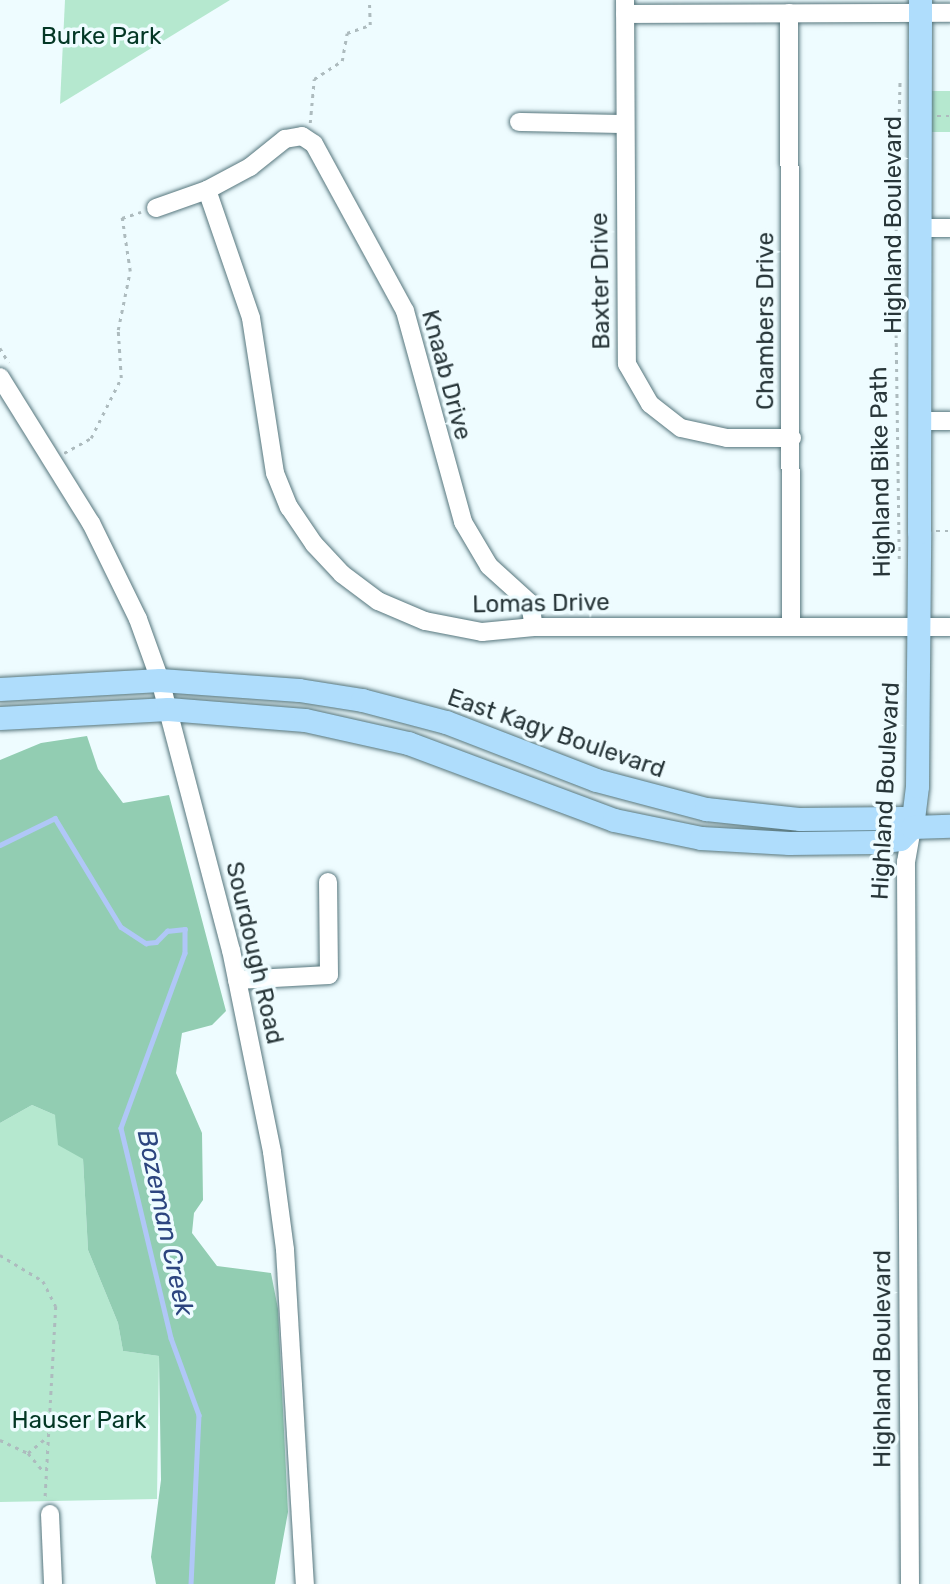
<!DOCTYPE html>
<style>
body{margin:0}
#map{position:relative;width:950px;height:1584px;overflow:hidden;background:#eefcff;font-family:Rubik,sans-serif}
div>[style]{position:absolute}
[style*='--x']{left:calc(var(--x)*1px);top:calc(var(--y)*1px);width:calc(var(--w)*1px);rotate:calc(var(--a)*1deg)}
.green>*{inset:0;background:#b5e8cf;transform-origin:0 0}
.forest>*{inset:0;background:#92cdb2}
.stream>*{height:4.5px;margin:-2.25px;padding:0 2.25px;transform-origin:2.25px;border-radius:2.25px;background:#b0c7f7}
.path>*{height:2.5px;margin-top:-1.25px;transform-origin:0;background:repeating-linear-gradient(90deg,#adbbbe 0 3.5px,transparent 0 8.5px)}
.roads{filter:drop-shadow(0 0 2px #56767d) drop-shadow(0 0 2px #56767d)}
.minor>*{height:18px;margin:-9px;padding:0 9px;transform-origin:9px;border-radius:9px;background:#fff}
.major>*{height:23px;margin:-11.5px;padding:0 11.5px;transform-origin:11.5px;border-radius:11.5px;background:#afddfc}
span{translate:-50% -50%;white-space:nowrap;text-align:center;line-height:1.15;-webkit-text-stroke:7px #eefcff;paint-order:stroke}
.park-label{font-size:24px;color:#033725}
.street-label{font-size:24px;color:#283639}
.water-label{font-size:26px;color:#2c457f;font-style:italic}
</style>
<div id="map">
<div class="green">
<div style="clip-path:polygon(65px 0,230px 0,60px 104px)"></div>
<div style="left:931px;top:91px;width:19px;height:41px"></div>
<div style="clip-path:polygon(32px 1105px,55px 1115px,83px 1159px,88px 1250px,118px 1323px,123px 1351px,159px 1356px,157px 1499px,0 1502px,0 1123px)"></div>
</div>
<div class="forest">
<div style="clip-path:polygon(87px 736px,98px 769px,123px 803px,169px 795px,226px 1011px,212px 1025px,182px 1033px,176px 1073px,202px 1133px,203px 1200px,194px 1213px,192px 1233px,217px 1266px,271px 1273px,278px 1309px,288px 1512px,275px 1584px,156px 1584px,151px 1557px,161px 1480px,159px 1356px,123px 1351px,118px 1323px,88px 1250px,83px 1159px,58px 1145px,55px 1115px,32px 1105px,0 1123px,0 760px,41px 743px)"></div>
</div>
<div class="stream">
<div style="--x:0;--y:845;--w:61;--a:-26.1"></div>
<div style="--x:55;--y:818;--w:127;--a:58.8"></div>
<div style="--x:121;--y:927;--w:30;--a:33"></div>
<div style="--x:146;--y:943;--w:10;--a:-6"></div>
<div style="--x:156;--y:942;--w:16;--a:-45"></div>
<div style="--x:167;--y:931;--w:18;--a:-6"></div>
<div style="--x:185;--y:929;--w:24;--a:90"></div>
<div style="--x:185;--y:953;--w:186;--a:110.1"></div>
<div style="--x:121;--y:1128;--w:216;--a:76.6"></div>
<div style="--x:171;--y:1338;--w:82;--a:70"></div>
<div style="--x:199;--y:1415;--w:169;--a:92.7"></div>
</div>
<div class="path">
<div style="--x:937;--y:116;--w:13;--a:0"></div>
<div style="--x:310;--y:123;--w:44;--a:-84.8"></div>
<div style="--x:314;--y:79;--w:33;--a:-33"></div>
<div style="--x:342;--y:61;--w:28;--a:-80"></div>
<div style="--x:347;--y:33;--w:24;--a:-19"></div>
<div style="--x:370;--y:25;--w:25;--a:-92"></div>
<div style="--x:0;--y:348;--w:17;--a:59"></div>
<div style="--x:64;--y:453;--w:31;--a:-29"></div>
<div style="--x:91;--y:438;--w:67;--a:-63.4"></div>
<div style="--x:121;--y:378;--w:48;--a:-93.6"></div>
<div style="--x:118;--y:330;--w:60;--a:-78.5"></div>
<div style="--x:130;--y:271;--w:54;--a:-98.6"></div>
<div style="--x:122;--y:218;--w:20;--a:-18"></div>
<div style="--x:936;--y:531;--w:14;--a:0"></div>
<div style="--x:899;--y:559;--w:294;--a:-90.8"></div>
<div style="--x:895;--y:265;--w:186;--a:-88.5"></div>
<div style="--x:0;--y:1255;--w:50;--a:31.2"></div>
<div style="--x:43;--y:1281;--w:28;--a:63"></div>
<div style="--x:56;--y:1306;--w:195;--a:93.2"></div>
<div style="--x:0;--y:1440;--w:31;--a:25"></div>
<div style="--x:28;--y:1453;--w:25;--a:50"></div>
<div style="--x:28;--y:1453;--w:25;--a:-40"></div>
</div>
<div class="roads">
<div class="minor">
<div style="--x:625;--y:0;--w:364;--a:89.7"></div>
<div style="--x:627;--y:364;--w:46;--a:60.1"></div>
<div style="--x:650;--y:404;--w:39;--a:38"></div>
<div style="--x:681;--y:428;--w:47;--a:12.3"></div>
<div style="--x:727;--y:438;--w:65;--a:0"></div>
<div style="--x:789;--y:13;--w:614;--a:89.81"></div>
<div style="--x:625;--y:14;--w:325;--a:-0.2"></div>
<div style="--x:519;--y:122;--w:105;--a:1.1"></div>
<div style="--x:207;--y:190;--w:135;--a:71"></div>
<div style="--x:251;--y:318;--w:157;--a:81.2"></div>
<div style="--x:275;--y:473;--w:37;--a:68"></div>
<div style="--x:289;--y:507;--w:45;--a:56"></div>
<div style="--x:314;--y:544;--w:41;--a:47"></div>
<div style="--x:342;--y:574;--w:45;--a:36.9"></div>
<div style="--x:378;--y:601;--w:51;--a:23.1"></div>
<div style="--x:425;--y:621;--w:58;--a:10.9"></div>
<div style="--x:482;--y:632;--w:52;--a:-5.5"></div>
<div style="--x:534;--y:627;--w:416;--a:0"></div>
<div style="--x:156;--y:208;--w:54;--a:-19.4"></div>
<div style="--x:207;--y:190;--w:49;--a:-28.1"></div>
<div style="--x:250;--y:167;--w:45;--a:-38.7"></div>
<div style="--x:285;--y:139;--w:17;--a:-10"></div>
<div style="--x:302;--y:136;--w:14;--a:34"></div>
<div style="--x:314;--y:144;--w:190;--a:61.4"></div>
<div style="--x:405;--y:311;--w:219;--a:74.6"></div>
<div style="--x:463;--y:522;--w:51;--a:59.4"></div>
<div style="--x:489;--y:566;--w:55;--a:42.1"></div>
<div style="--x:530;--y:603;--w:24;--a:81"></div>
<div style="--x:920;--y:228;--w:30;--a:0"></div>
<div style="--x:0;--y:377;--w:172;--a:58.1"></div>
<div style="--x:91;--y:523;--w:107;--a:63.9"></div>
<div style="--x:138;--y:619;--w:65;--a:70.2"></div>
<div style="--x:160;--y:680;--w:279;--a:75.3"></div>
<div style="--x:231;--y:950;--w:206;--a:78.5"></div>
<div style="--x:272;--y:1152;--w:99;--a:82.4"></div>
<div style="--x:285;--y:1250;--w:335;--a:86.6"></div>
<div style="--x:919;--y:421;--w:31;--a:0"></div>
<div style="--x:237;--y:980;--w:92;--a:-3.1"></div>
<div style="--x:329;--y:975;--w:93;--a:-90.6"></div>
<div style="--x:50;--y:1514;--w:70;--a:87.5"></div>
<div style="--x:910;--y:1584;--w:722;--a:-90.32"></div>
<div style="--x:906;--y:862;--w:36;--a:-80"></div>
</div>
<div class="major">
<div style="--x:0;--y:689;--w:160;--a:-3.2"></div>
<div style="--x:160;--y:680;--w:139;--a:4.1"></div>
<div style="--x:299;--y:690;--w:64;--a:9"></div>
<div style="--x:362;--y:700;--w:87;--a:14.7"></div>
<div style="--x:446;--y:722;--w:161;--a:21.1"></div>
<div style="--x:596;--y:780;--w:114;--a:14.8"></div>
<div style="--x:706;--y:809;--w:95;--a:6.1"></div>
<div style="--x:800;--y:819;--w:102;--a:-0.6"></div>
<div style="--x:902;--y:818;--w:13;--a:42"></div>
<div style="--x:0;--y:718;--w:168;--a:-3.1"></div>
<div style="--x:168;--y:709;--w:137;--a:4.6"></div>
<div style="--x:305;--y:720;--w:106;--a:12.6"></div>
<div style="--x:408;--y:743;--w:220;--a:20.5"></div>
<div style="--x:614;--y:820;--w:89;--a:11.7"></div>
<div style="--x:701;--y:838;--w:88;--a:3.3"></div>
<div style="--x:789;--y:843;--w:87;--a:-0.7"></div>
<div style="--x:876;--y:842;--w:24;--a:-7"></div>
<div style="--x:900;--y:839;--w:17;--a:-45"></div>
<div style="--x:912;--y:827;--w:41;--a:-83"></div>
<div style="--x:917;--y:786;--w:254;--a:-89.5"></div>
<div style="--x:919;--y:532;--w:532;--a:-89.89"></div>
<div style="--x:912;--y:827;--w:38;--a:-2"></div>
</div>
</div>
<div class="park-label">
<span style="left:101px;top:37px">Burke Park</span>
<span style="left:79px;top:1421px">Hauser Park</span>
</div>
<div class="street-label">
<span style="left:894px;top:225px;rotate:-90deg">Highland Boulevard</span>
<span style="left:601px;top:281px;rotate:-91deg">Baxter Drive</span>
<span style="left:766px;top:321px;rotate:-90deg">Chambers Drive</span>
<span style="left:446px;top:375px;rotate:75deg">Knaab Drive</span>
<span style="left:881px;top:472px;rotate:-91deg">Highland Bike Path</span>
<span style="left:541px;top:604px;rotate:-1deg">Lomas Drive</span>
<span style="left:556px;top:734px;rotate:19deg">East Kagy Boulevard</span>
<span style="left:886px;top:791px;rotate:-87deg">Highland Boulevard</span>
<span style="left:254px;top:953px;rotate:77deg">Sourdough Road</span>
<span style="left:883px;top:1359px;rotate:-90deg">Highland Boulevard</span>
</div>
<div class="water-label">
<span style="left:165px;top:1223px;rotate:78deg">Bozeman Creek</span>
</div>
</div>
